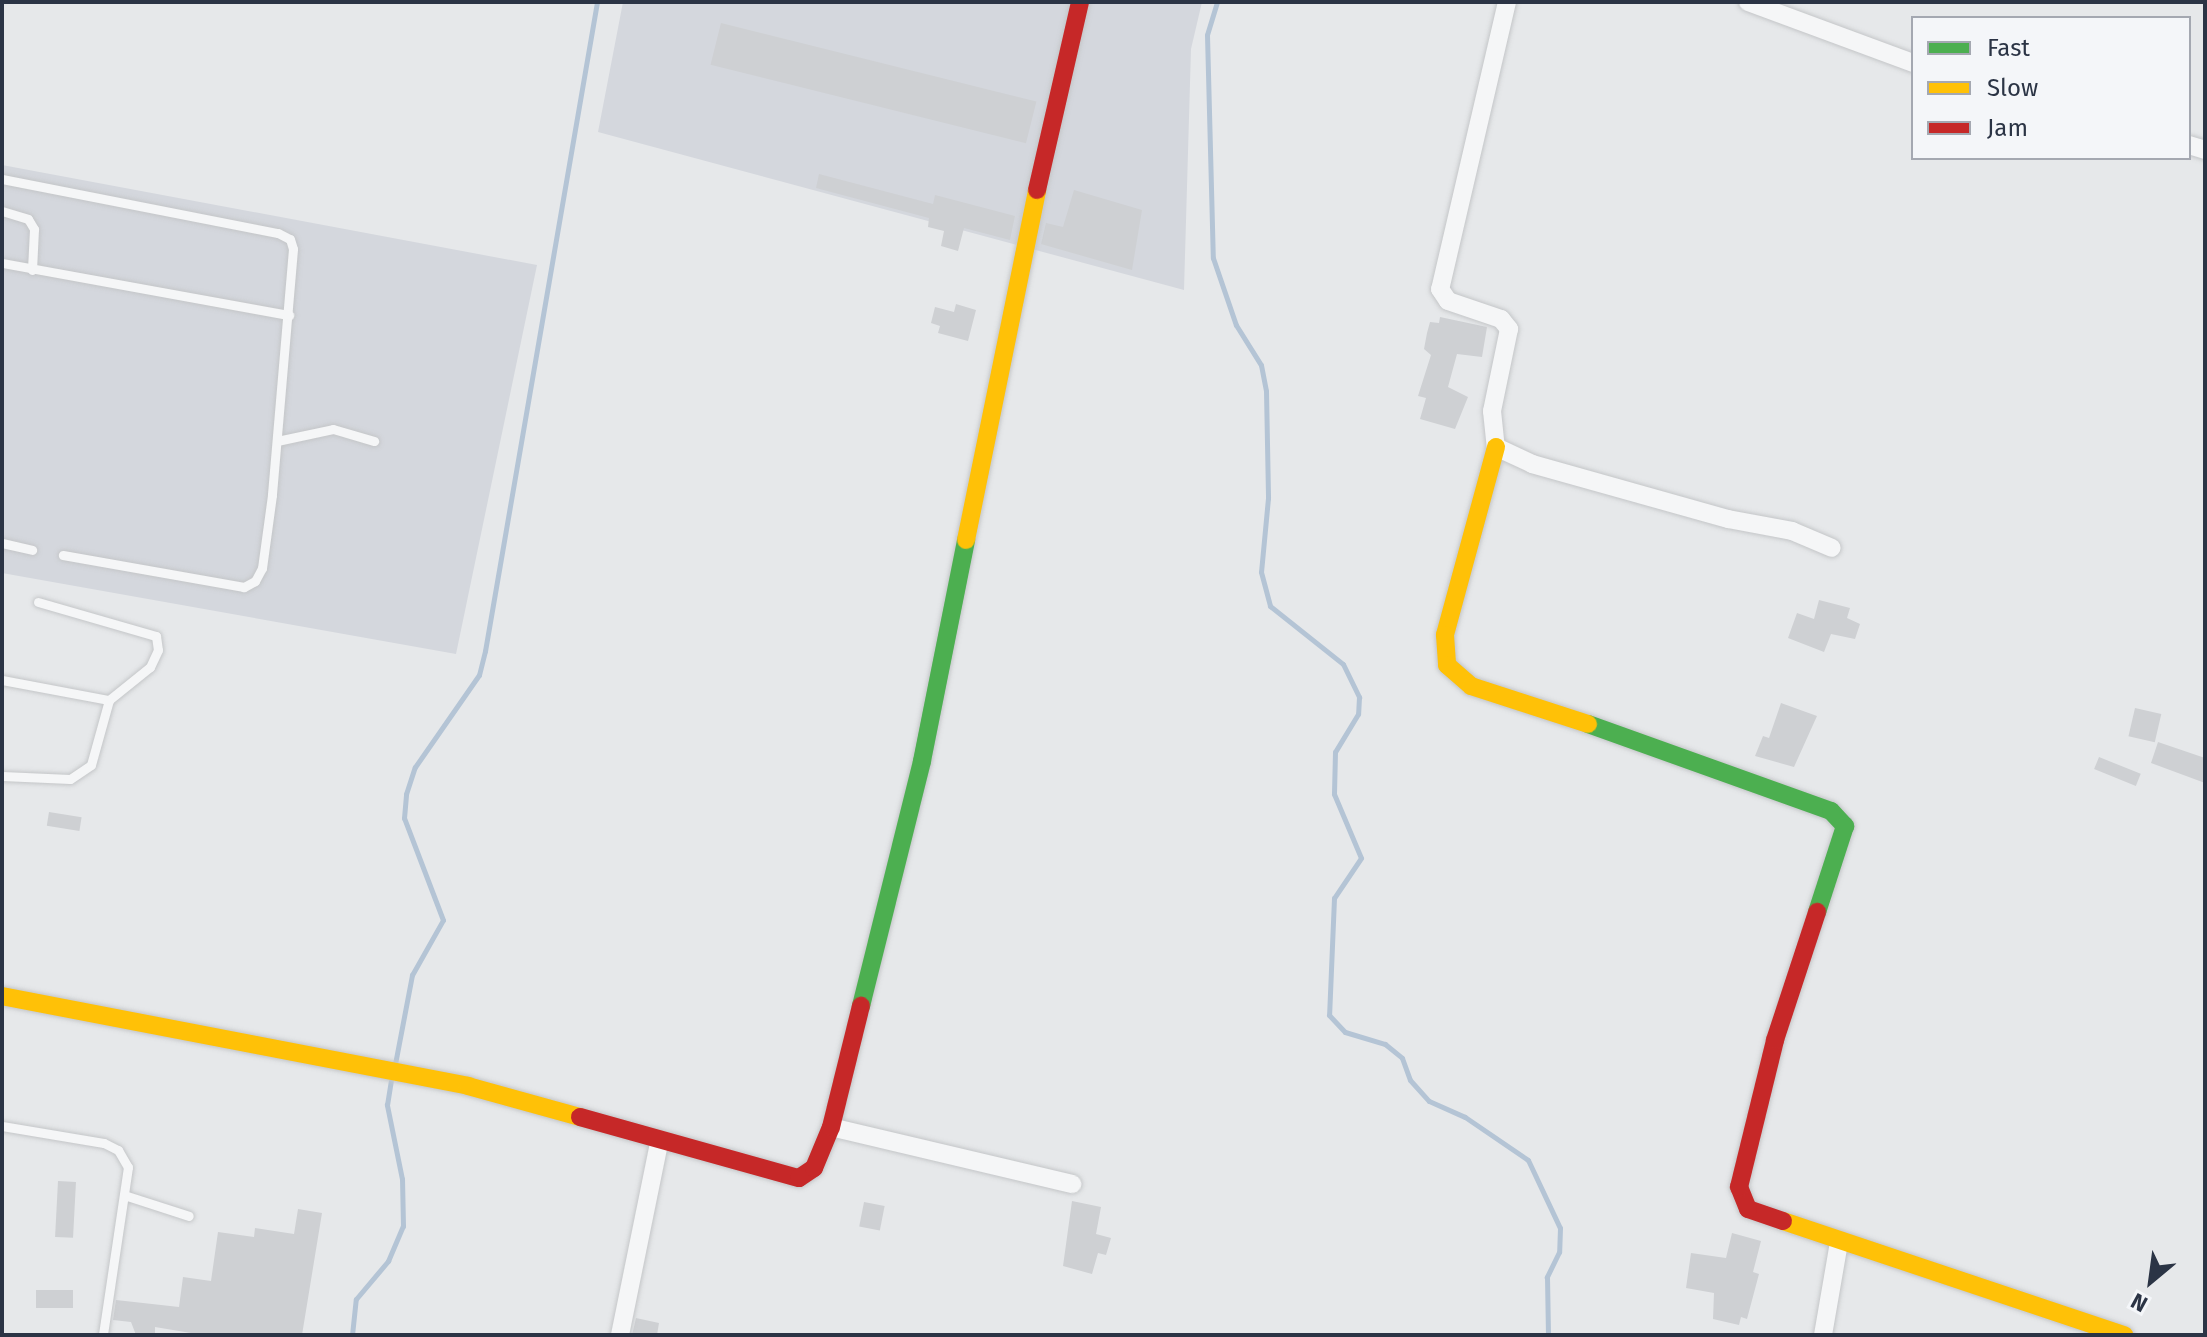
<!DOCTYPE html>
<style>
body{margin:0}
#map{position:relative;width:2207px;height:1337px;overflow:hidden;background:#e6e8ea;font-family:"Fira Sans",sans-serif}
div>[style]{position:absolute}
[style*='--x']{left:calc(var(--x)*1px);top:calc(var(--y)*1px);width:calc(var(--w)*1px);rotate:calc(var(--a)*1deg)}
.built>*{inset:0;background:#d4d7dd}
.stream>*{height:5px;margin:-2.5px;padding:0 2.5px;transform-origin:2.5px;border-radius:2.5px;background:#b4c4d5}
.building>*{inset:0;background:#ced0d3;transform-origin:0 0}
.roads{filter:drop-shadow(0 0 2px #c4c6c8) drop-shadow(0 0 2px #c4c6c8)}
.lane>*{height:9px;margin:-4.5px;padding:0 4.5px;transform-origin:4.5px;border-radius:4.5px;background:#f5f6f7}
.street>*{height:18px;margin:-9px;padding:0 9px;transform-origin:9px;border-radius:9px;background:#f5f6f7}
.fast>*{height:18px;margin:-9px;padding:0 9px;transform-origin:9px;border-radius:9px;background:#4caf50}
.slow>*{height:18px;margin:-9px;padding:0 9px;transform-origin:9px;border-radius:9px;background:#ffc107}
.jam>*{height:18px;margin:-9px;padding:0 9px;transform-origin:9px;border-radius:9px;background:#c62828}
span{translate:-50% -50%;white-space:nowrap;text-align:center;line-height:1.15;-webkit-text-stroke:7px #f4f6f9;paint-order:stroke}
.frame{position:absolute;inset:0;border:4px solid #2b3445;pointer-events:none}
.legend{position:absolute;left:1911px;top:16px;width:280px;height:144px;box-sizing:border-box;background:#f4f6f9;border:2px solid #a4a8b1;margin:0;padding:10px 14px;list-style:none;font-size:24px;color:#2b3445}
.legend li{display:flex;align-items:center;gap:16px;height:40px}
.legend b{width:40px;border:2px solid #a4a8b1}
.north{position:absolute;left:2111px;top:1241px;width:80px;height:80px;-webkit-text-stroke:6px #f4f6f9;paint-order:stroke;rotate:209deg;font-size:22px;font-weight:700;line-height:32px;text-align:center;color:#2b3445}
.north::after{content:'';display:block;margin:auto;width:28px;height:36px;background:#2b3445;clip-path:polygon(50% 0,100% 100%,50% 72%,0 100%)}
</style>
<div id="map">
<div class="built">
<div style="clip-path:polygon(623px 2px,1202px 2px,1191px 49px,1184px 290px,598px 132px)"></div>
<div style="clip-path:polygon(2px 165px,537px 265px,456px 654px,2px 573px)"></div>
</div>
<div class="stream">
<div style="--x:1217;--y:2;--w:34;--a:107"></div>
<div style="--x:1207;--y:35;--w:223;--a:88.5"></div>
<div style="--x:1213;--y:258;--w:71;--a:71.1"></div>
<div style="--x:1236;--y:325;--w:47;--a:58"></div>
<div style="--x:1261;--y:365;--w:26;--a:79"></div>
<div style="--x:1266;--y:391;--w:107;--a:88.9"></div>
<div style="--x:1268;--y:498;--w:74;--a:95.4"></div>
<div style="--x:1261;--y:572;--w:35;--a:75"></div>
<div style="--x:1270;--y:606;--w:93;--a:38.5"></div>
<div style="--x:1343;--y:664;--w:37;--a:64"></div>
<div style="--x:1359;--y:697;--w:17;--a:93"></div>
<div style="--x:1358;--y:714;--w:44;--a:121.2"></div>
<div style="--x:1335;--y:752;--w:42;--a:91.4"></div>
<div style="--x:1334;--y:794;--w:69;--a:67.1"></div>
<div style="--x:1361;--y:858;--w:48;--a:124"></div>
<div style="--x:1334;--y:898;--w:117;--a:92.4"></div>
<div style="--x:1329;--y:1015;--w:23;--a:47"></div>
<div style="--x:1345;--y:1032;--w:42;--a:16.7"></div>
<div style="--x:1385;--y:1044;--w:22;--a:39"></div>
<div style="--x:1402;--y:1058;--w:23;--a:70"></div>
<div style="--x:1410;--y:1080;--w:28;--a:48"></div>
<div style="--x:1429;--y:1101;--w:39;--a:24"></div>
<div style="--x:1465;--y:1117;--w:76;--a:34.3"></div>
<div style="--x:1528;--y:1160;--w:75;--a:64.8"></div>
<div style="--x:1560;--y:1228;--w:24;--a:92"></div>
<div style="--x:1559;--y:1252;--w:28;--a:116"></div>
<div style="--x:1547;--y:1277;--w:58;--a:89"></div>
<div style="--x:395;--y:1064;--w:91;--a:-79.2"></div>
<div style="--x:412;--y:975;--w:63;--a:-60.6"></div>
<div style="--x:443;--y:920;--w:109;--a:-110.9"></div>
<div style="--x:404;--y:818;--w:24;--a:-85"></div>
<div style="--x:406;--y:794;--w:28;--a:-72"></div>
<div style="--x:415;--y:767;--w:112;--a:-55.2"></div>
<div style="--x:479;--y:675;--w:25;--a:-76"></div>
<div style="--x:485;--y:651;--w:659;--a:-80.21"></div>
<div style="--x:352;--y:1335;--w:36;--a:-84"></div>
<div style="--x:356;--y:1299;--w:50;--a:-49.9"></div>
<div style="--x:388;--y:1261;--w:38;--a:-67"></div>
<div style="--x:403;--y:1226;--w:47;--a:-91.2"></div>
<div style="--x:402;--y:1179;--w:76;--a:-101.5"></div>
<div style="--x:387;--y:1105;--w:24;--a:-81"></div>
</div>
<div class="building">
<div style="left:721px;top:23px;width:325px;height:43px;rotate:14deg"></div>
<div style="clip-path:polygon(819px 174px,933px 204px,935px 195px,1015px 216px,1010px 240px,964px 228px,958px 251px,941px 246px,944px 231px,928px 227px,929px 218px,816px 188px)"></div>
<div style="clip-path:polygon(1074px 190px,1142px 210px,1132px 270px,1041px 244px,1046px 223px,1063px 227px)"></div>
<div style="clip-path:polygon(956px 304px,976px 310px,968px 341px,938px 333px,940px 326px,931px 323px,935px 307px,954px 312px)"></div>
<div style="clip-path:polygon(1440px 317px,1487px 327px,1482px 357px,1457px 354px,1448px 387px,1468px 397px,1455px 429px,1420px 419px,1426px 398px,1418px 396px,1431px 355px,1424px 349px,1427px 333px,1430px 322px,1439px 323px)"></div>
<div style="clip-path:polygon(1819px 600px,1850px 608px,1847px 618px,1860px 624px,1855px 639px,1831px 634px,1824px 652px,1788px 638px,1797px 613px,1814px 619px)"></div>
<div style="clip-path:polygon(1781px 703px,1817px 716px,1794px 767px,1755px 756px,1763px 736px,1769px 738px)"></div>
<div style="left:2135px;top:708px;width:27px;height:29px;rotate:13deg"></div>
<div style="clip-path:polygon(2158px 742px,2205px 758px,2205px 783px,2151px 763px)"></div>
<div style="left:2099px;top:757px;width:45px;height:13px;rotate:22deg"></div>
<div style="left:49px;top:812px;width:33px;height:14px;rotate:9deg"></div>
<div style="left:58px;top:1181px;width:18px;height:56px;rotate:3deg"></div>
<div style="clip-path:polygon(1072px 1201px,1101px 1207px,1096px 1234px,1111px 1238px,1106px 1255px,1098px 1253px,1092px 1274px,1063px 1266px)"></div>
<div style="left:864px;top:1202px;width:21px;height:25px;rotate:11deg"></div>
<div style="clip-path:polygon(298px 1209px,322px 1213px,302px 1335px,203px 1335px,155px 1327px,155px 1335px,136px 1335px,131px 1322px,113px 1320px,116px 1300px,179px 1307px,183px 1277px,211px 1281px,218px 1232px,254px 1237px,255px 1228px,294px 1234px)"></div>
<div style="clip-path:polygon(1732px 1233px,1761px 1241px,1753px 1272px,1759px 1274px,1747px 1319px,1741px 1317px,1739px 1325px,1713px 1319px,1714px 1293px,1686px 1288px,1691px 1253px,1726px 1258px)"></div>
<div style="left:36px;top:1290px;width:37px;height:18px"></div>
<div style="clip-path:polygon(636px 1318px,659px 1323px,657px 1335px,632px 1335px)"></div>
</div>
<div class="roads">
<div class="lane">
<div style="--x:2;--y:179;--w:281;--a:11.1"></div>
<div style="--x:278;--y:233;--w:13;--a:27"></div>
<div style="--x:290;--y:239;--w:10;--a:73"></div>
<div style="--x:293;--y:249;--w:247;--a:94.9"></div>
<div style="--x:272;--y:495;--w:74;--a:97.8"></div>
<div style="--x:262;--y:568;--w:15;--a:118"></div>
<div style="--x:255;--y:581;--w:13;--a:151"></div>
<div style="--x:244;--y:587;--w:184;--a:-170"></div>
<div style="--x:2;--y:211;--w:27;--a:17"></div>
<div style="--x:28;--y:219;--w:12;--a:59"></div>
<div style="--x:34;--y:229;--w:41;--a:92.8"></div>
<div style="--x:2;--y:263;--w:292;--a:10.3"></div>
<div style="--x:277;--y:441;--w:57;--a:-12.1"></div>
<div style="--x:333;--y:429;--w:43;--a:16.3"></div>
<div style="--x:2;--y:543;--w:31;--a:13"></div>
<div style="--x:38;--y:602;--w:123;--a:16.1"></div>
<div style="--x:156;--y:636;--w:14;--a:82"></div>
<div style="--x:158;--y:650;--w:19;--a:115"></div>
<div style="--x:150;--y:667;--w:53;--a:141.2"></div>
<div style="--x:2;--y:680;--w:109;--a:10.6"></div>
<div style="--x:109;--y:700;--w:67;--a:105.5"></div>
<div style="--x:91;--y:765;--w:25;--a:146"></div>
<div style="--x:70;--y:779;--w:68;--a:-177.5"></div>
<div style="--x:2;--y:1126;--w:103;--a:9.5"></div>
<div style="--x:104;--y:1143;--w:16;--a:27"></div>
<div style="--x:118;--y:1150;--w:20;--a:60"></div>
<div style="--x:128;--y:1167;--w:170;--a:98.5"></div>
<div style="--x:124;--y:1195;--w:68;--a:17.9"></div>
</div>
<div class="street">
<div style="--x:1507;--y:2;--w:295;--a:103.1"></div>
<div style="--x:1440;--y:289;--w:14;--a:56"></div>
<div style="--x:1448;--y:301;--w:56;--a:18.8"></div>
<div style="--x:1501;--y:319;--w:13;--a:51"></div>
<div style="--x:1509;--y:329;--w:84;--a:101.7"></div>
<div style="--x:1492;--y:411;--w:36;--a:84"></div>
<div style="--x:1496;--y:447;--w:40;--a:25"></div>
<div style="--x:1532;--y:464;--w:204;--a:15.7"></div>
<div style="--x:1728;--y:519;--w:65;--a:10.6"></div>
<div style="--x:1792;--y:531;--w:43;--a:23"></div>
<div style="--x:1748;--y:2;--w:176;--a:20.3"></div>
<div style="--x:2189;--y:145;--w:17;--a:17"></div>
<div style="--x:831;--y:1127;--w:248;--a:13.3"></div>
<div style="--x:620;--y:1335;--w:196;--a:-78.5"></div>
<div style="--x:1823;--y:1335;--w:94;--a:-80.2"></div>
</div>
<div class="fast">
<div style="--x:1588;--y:724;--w:258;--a:19.7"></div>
<div style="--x:1831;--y:811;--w:21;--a:47"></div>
<div style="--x:1845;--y:826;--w:90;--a:108"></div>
<div style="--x:861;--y:1006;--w:252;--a:-76"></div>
<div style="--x:922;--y:761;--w:225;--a:-78.7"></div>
</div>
<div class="slow">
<div style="--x:1496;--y:447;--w:195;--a:105.2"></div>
<div style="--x:1445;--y:635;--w:30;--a:86"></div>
<div style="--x:1447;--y:665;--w:32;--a:41"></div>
<div style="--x:1471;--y:686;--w:123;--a:18"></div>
<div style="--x:966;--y:540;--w:357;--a:-78.5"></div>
<div style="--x:2;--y:996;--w:475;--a:10.9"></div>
<div style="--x:468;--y:1086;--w:116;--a:15.5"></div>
<div style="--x:1783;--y:1221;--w:360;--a:18.5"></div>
</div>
<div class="jam">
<div style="--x:1037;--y:190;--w:193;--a:-77.1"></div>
<div style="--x:580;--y:1117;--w:227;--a:15.6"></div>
<div style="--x:799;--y:1178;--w:18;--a:-34"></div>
<div style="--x:814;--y:1168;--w:44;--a:-67.5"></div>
<div style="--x:831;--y:1127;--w:125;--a:-76.1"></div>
<div style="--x:1783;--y:1221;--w:37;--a:-161"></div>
<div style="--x:1748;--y:1209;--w:24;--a:-112"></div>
<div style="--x:1739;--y:1187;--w:151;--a:-76.2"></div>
<div style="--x:1775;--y:1040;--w:135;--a:-71.8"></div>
</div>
</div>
<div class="frame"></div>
<ul class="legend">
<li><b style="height:10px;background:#4caf50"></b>Fast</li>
<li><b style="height:10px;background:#ffc107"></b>Slow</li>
<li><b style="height:10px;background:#c62828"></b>Jam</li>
</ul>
<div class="north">N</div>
</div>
